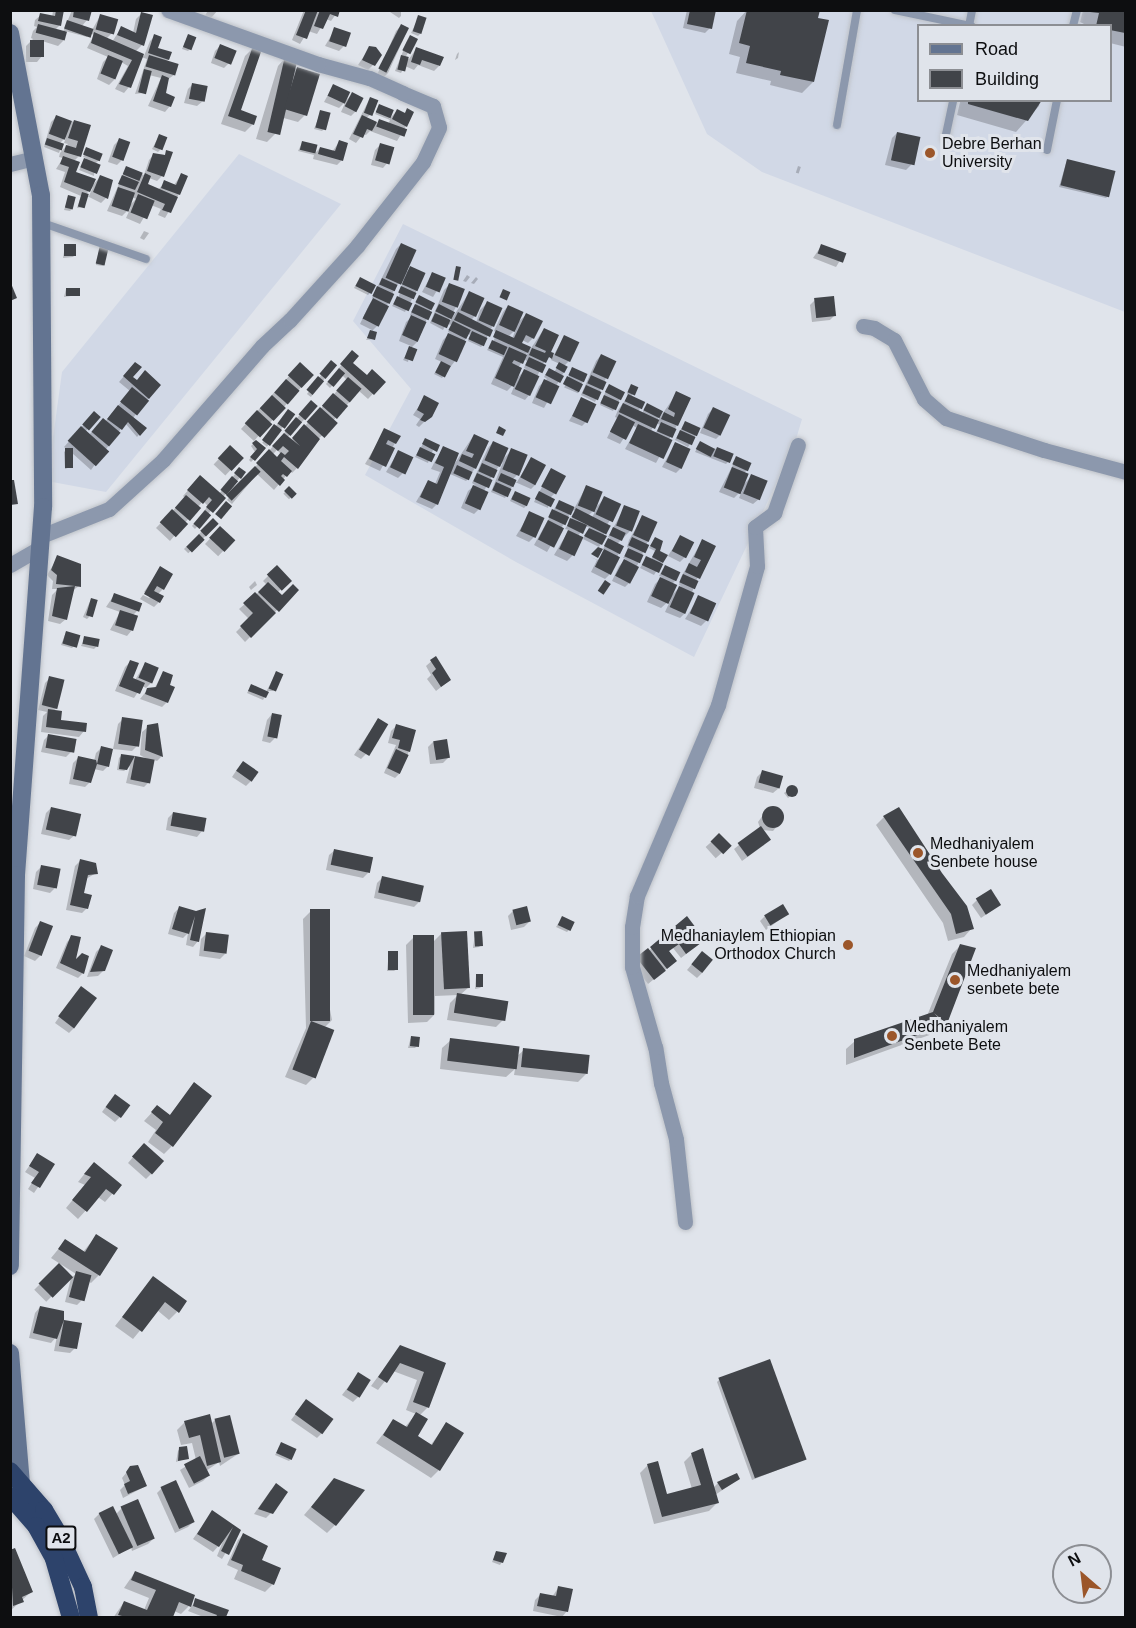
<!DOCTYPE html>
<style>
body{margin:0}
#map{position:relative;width:1136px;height:1628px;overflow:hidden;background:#e0e4eb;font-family:Helvetica,sans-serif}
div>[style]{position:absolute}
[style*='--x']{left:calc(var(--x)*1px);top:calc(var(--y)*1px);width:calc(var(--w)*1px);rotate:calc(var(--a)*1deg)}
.built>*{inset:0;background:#d1d8e6}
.shadow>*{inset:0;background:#0003;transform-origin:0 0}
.building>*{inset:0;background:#414449;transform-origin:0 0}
.round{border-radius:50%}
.roads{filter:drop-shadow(0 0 2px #bec2c8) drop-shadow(0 0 2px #bec2c8)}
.lane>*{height:8px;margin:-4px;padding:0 4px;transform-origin:4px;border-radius:4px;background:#8c98ad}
.street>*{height:15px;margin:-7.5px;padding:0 7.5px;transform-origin:7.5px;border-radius:7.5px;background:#8c98ad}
.secondary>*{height:18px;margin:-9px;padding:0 9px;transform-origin:9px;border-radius:9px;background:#637491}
.highway>*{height:18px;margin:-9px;padding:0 9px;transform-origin:9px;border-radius:9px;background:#2d436b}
.dots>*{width:16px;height:16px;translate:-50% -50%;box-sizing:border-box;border:3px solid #e0e4eb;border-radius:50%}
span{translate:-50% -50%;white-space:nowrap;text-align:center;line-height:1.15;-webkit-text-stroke:6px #e0e4eb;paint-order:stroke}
.shield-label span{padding:2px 4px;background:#e0e4eb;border:2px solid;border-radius:4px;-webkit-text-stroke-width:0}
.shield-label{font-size:15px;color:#0d0e10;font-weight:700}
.poi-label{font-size:16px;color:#0d0e10}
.left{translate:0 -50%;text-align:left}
.right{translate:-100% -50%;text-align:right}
.frame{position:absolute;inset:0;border:12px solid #0d0e10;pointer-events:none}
.legend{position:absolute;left:917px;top:24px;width:195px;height:78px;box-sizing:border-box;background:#e0e4eb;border:2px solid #8c8e93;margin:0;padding:8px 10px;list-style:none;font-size:18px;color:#0d0e10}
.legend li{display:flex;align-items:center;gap:12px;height:30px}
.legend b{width:30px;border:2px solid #8c8e93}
.north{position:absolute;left:1052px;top:1544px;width:60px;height:60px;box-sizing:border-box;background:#e0e4eb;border:2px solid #8c8e93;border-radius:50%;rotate:332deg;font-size:16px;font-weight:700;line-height:24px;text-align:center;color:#0d0e10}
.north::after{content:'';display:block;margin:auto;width:21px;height:27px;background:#9b562a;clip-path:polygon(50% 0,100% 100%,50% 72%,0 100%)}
</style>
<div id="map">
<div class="built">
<div style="clip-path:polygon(evenodd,651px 11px,1125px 11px,1125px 312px,762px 172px,707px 134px,651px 11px,918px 26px,1110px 26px,1110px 100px,918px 100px,918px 26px)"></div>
<div style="clip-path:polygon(239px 154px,341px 204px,106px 492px,47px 481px,62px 372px)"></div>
<div style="clip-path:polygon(403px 224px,802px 419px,794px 446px,694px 657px,516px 562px,365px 475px,411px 389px,353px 321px)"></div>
</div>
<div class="shadow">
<div style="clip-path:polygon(49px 10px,63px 10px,59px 26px,55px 30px,63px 32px,72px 10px,90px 10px,87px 20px,81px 27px,92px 30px,100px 16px,112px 33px,106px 39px,112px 42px,121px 28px,133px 33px,136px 19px,141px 14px,142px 45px,135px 52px,144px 56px,150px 41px,155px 36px,156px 49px,170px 53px,167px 62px,174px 75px,167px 80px,164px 94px,170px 106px,165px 112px,148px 106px,161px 78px,149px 75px,143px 93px,135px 94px,147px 59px,141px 57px,129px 87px,124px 93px,115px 89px,128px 66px,121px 62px,114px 80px,109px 85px,97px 79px,103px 62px,108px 57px,87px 48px,94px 35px,90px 33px,87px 37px,65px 31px,63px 41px,58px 46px,42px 41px,42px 56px,37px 62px,26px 62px,26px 46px,33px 39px,31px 38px,33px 31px,37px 27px,34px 26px,35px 20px,41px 15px,52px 17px,53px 11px)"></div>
<div style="clip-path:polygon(208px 10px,218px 10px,211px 18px,205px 16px)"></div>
<div style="clip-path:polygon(304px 10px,339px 10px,331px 21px,326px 19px,317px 34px,308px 31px,300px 44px,292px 40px)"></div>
<div style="clip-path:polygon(387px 10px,401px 10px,401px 16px,399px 18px)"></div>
<div style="clip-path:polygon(687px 10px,714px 10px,710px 28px,705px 33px,683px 28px)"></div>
<div style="clip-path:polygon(747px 10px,813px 82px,802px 93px,770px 85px,771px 81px,736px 73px,740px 57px,729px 54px,737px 21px)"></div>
<div style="clip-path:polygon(1083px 10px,1126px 10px,1126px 47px,1110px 43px,1110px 26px,1088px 26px,1080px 22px)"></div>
<div style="clip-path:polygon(419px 17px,420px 34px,418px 36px,411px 33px)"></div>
<div style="clip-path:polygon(401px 26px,408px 29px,388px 73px,383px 78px,377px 75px,396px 31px)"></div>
<div style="clip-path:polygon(335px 29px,344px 46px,339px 51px,325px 46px)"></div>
<div style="clip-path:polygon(188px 35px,190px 49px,188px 51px,182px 49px)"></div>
<div style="clip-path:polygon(408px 39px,416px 39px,405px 58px,409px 59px,416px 49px,439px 66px,434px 71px,418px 65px,414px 70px,405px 66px,401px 73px,395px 71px)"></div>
<div style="clip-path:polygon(220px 46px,229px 63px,224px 68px,211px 63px,215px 51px)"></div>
<div style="clip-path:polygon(370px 47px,373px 65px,368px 70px,358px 65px)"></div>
<div style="clip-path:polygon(253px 48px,239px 111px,253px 124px,245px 132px,221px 124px,245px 56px)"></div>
<div style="clip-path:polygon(459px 52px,458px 58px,455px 60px,457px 54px)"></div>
<div style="clip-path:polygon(286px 57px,294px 68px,318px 75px,306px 114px,298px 122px,280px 117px,275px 134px,267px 142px,256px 139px,278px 66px)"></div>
<div style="clip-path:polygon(193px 84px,203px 101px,197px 106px,184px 103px,188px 89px)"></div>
<div style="clip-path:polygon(333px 86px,344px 102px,353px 94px,356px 111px,351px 116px,341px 112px,346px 101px,339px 108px,324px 102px)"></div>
<div style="clip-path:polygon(370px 98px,370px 115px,366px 118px,377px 123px,380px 121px,388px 124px,390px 120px,375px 114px,380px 106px,392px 111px,389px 119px,397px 111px,404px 114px,408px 110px,406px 126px,397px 141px,370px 131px,366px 135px,363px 134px,356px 143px,349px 139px)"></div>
<div style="clip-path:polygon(953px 100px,1040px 100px,1039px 106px,1016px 132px,957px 115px,960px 102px)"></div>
<div style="clip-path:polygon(321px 112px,324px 129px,322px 131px,314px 129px)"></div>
<div style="clip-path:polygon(evenodd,56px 117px,89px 126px,79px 156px,74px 161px,75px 173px,91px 187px,100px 177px,106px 198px,101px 203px,87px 196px,84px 207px,77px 208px,81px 196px,60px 187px,65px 172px,56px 169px,63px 158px,59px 157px,60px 153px,68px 144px,64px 143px,66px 137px,59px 144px,62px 145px,59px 153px,44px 147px,51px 122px,56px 117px,93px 187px,89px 196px,85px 195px,93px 187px)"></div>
<div style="clip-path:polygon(897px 133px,911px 165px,906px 170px,885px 165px,892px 138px)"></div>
<div style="clip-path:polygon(159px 136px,160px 150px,158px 152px,152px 149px)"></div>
<div style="clip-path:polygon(119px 140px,122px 160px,117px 165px,108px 162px,114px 145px)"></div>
<div style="clip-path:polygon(339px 142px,342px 160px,337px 165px,313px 159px,314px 155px,298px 151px,302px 143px,316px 146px,314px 154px,320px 148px,332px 152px)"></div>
<div style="clip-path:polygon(380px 145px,388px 162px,383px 168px,371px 165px,375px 150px)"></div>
<div style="clip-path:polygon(87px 149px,99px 160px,95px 164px,94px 176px,79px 170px,86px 158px,83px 157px)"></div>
<div style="clip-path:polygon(evenodd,167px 151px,162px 176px,157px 181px,149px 178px,146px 185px,158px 190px,165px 182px,174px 185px,181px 175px,179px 194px,165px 218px,158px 215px,161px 209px,151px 205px,140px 224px,126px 218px,131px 207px,122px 216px,107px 211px,126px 168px,144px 175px,149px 160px,154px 154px,165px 155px,167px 151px,132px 197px,136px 199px,129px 206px,132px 197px)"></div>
<div style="clip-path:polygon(1067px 160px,1108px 196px,1106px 198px,1059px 187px)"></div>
<div style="left:798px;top:166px;width:3px;height:7px;rotate:18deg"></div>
<div style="clip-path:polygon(69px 197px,72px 209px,70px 211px,64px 210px)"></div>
<div style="clip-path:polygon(144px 231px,149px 233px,144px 240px,140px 238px)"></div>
<div style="clip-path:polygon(401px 244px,403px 275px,411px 268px,417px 290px,405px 312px,392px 306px,399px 296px,403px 280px,396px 286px,378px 325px,371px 332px,373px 339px,366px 340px,372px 330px,360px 324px,369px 305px,375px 299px,372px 298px,396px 249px)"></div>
<div style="clip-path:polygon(822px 245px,844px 254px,836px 267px,813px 258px)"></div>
<div style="clip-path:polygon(65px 246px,75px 255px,73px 257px,63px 258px)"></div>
<div style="clip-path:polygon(100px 247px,105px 264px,103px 266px,96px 265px)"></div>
<div style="clip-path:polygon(432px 274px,444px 279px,433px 297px,422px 292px)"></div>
<div style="clip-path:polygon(467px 275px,470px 277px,466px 282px,463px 281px)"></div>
<div style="clip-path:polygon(476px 277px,478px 279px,474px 284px,471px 283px)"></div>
<div style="clip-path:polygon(358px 281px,370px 293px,368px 295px,354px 288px)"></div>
<div style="clip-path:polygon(449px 285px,456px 307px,443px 330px,430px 323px,444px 290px)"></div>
<div style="clip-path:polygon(66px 289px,78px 295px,64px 297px)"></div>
<div style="clip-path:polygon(469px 293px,475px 316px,471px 320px,476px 323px,480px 310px,487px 303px,501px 309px,483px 345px,481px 347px,468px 341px,471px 335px,468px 334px,455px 361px,442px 378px,434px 374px,442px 362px,435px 359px,443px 340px,450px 333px,448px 332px,451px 325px,448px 324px)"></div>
<div style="clip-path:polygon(418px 299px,431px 308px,418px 341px,411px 348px,408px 362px,403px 360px,411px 346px,399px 341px,406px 322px,413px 316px,410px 315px)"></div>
<div style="clip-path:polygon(815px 300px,835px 315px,830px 320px,812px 322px,810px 305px)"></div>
<div style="clip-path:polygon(evenodd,508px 306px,518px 322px,526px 315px,533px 338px,528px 343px,522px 340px,520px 344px,529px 348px,525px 357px,544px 329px,552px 354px,542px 365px,530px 394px,525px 400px,511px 394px,516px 382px,507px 391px,491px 384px,503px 357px,487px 350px,494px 340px,496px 332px,494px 331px,503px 312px,508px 306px,516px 329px,512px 339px,508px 337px,516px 329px,508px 306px,524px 359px,527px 361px,524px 368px,526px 369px,516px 379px,518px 368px,524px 359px)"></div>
<div style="clip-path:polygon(564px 337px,569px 361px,564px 366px,564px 372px,544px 408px,532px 403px,539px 386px,547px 379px,544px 377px,547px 372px,554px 372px,560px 364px,551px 360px)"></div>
<div style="clip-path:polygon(evenodd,352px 352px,351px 363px,366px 377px,384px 382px,368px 399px,359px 391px,333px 421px,336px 423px,317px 440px,297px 468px,292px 473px,290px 471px,274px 490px,257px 474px,232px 504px,227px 500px,309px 404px,316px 407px,287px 438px,291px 441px,347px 380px,342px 375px,330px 388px,326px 384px,352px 352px,277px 450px,281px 454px,276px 459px,272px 455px,277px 450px)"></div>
<div style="clip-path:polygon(601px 355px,606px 378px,595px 402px,581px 395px,596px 361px)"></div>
<div style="left:331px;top:362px;width:5px;height:40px;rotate:37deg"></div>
<div style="clip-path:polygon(300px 364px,312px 375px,254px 441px,264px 449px,251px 462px,249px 460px,255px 452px,251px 446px,255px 442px,241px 429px)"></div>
<div style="clip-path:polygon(130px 369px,131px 378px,136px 382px,159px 385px,133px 418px,145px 428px,137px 437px,125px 423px,91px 470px,72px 453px,73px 466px,65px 469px,64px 452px,67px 449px,64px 447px,94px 413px,98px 417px,85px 432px,89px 435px,98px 425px,105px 422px,130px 391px,119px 382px)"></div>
<div style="left:572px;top:369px;width:15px;height:20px;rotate:23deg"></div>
<div style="clip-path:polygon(607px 388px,620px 399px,613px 411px,600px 405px)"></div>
<div style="clip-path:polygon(evenodd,629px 388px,633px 394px,631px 397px,640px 409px,637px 412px,642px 414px,645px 407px,661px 412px,656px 423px,677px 393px,677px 425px,656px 463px,625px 449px,637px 428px,632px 425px,620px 444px,607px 438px,617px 418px,615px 417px,618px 410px,629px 395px,627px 394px,629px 388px,656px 423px,660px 425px,655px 434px,650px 432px,656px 423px)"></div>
<div style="clip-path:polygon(425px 397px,425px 421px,419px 427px,416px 425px,420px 419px,413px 415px)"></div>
<div style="clip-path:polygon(582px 399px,587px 421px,582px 426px,569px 421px)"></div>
<div style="clip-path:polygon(713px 409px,721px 434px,716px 439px,700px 433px,708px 414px)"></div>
<div style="left:288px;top:411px;width:6px;height:41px;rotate:39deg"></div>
<div style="clip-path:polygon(685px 422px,696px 435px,688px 447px,675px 440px)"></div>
<div style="clip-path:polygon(385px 430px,395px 443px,380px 471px,365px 464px)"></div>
<div style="clip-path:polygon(474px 435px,475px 468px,468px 479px,466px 481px,450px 474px,437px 504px,432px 509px,416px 502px,428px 481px,435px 484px,440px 472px,431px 469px,435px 461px,439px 456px,453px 466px)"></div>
<div style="clip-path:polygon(424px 442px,433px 450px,428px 463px,415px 457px)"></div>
<div style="clip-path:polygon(493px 442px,503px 459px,512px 450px,517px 475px,512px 480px,517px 482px,531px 459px,536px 484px,531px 489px,515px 482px,505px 498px,491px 492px,503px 462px,495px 471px,484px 491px,479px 509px,474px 514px,461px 508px,468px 491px,475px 485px,472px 483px,488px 448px)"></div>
<div style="clip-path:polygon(700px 443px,732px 455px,728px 462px,726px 464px,695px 452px)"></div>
<div style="clip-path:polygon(675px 444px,681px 468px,676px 473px,662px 467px)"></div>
<div style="left:230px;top:447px;width:16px;height:24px;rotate:43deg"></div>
<div style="clip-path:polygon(398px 452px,403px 473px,398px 478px,386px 472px)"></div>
<div style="clip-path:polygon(737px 457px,747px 470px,744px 473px,742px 486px,752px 476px,759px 499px,753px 504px,739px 498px,743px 489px,734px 498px,719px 492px)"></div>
<div style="clip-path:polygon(239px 469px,244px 473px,195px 529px,192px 526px,208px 506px,203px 501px,170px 541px,156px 528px,185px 498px,183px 496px,200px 477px,219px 494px)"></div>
<div style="clip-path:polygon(551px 470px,555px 493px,550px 498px,548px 508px,534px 502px)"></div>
<div style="clip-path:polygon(evenodd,586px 487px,595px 508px,605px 498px,619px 505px,607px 525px,601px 544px,599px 547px,583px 539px,590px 528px,585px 526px,578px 536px,572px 556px,567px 561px,554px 555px,569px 530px,565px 529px,576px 511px,572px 510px,547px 552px,534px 545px,557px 504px,559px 502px,574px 509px,586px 487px,597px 507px,592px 518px,588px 516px,597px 507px)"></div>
<div style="left:289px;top:488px;width:8px;height:8px;rotate:45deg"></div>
<div style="clip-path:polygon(513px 495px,529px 499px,526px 506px,524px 508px,510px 501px)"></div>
<div style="clip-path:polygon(625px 507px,630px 531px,617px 544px,619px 553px,610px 574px,605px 579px,591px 572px,597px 560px,590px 557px,598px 560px,605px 550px,603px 549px,610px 538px,608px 537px)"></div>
<div style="clip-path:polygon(530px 513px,534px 537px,529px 542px,516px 536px)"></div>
<div style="clip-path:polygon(643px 516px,648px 541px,630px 582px,625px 587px,612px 581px,619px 566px,626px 559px,623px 558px,630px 549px,627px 547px,629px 540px)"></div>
<div style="left:213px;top:520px;width:6px;height:41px;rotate:45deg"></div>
<div style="left:220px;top:528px;width:18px;height:22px;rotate:43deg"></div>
<div style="clip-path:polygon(680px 537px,685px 557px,680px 562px,668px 556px)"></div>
<div style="clip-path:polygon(654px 541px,662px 562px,654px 575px,640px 568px,645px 560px,651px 560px,655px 551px,649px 548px)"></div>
<div style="clip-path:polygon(702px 541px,714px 546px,696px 581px,685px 613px,680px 618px,665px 612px,671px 599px,661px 608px,647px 602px,655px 584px,662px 577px,659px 576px,663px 569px,675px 581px,672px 584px,670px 597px,681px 586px,679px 585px,681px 577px)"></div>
<div style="clip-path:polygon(58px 557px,80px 566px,81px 575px,79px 586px,72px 591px,66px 619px,60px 624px,48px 621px,52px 595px,58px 589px,52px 589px,53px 581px,47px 575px)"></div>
<div style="clip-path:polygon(277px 567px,290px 580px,277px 593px,282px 597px,297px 590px,245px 642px,236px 632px,249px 619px,239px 609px,267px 585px,263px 581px)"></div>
<div style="clip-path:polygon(160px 568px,163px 589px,157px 595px,159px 602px,154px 607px,140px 599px,143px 595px,149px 598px,151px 596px,144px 592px)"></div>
<div style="clip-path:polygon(255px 581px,257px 585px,251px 590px,249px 587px)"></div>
<div style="clip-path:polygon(114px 595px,137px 611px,132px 616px,132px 630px,127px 636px,110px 630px,120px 612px,106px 607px)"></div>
<div style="clip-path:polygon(699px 597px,706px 621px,701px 626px,685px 619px)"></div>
<div style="clip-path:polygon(91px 599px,89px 617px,87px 619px,83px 617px)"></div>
<div style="clip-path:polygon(66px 632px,74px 646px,72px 648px,61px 645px)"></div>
<div style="clip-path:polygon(85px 638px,98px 640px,96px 647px,94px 649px,81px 646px)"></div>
<div style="clip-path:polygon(435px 658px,450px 680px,436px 691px,427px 679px,431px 675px,426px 666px)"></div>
<div style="clip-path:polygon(130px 662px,131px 679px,135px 680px,145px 664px,151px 683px,146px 688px,142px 686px,134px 698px,115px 691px,125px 667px)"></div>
<div style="clip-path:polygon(163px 673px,167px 702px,162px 707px,140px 699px,148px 689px,154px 689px)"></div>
<div style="clip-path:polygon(275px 675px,273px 691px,268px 691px,263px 700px,247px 693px,251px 686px,266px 692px)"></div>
<div style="clip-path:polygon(50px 678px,57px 708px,53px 711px,59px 721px,84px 731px,79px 737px,41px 732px,43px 716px,47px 712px,38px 710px,45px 683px)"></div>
<div style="clip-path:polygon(272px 714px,275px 738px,270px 743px,262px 741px,267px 720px)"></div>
<div style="clip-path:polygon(123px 719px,137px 746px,132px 751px,113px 749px,118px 724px)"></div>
<div style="clip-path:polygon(378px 720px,366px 754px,361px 759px,354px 755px)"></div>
<div style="clip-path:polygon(396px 726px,409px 751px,400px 773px,395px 778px,384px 773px,396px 745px,388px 743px,391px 731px)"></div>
<div style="clip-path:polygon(148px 727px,162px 756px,157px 761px,154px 760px,149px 782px,144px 787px,126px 783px,130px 766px,124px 771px,117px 770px,119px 758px,121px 756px,131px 762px,135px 757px,149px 760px,140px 755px,142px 732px)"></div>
<div style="clip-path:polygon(49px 735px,71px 752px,66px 757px,41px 752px,44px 740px)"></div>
<div style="clip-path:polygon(433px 742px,448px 758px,443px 763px,430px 764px,428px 747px)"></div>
<div style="clip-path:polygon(101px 748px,108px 766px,103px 771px,94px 769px,90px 782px,85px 787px,69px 784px,73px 763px,78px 758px,94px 761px,96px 753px)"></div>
<div style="clip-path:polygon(238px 768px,251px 781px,246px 786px,232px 777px)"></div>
<div style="clip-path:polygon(762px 772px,779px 788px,773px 793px,754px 788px,757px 777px)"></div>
<div style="clip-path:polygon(792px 787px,796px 791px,788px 798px,784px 793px)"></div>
<div style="clip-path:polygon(51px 808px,75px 835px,69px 840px,41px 834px,46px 813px)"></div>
<div style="clip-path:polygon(775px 808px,780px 811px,782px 817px,778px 825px,773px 831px,762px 830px,764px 845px,742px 861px,734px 849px,760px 828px,758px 822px,766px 811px)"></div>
<div style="clip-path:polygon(173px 813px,202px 831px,197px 837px,166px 830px,168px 818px)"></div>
<div style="clip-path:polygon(884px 817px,972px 928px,964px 937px,948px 941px,943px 923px,876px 825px)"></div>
<div style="left:719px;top:835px;width:15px;height:18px;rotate:48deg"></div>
<div style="clip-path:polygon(335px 850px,368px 873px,363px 878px,326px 870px,329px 855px)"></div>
<div style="clip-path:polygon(80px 861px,96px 873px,86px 879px,83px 894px,87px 908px,82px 913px,66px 910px,75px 866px)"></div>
<div style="clip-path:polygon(41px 867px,55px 888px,50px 893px,33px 889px,36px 872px)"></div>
<div style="clip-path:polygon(382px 878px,419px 902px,414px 907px,374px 898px,377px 883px)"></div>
<div style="clip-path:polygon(977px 900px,994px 909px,981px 918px,972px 905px)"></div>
<div style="clip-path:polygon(179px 908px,196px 912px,198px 941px,193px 947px,186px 945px,188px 933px,183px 938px,168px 934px,174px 913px)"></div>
<div style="clip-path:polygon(311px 911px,332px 1020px,324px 1028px,314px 1077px,306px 1085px,285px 1077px,306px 1028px,303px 919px)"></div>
<div style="clip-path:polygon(513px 911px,529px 922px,524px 927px,511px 930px,508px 916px)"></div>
<div style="clip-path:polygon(787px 914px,766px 930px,760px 921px,765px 916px)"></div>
<div style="clip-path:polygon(562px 918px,569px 930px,567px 932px,556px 927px)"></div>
<div style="clip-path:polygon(40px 923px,40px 956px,35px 961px,24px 956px,35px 928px)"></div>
<div style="clip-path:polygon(207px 933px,225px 954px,220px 959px,199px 956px,201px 939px)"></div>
<div style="clip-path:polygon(475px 933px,481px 945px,479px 947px,473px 948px)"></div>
<div style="clip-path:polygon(441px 934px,469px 987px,460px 995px,504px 1019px,496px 1027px,447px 1020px,450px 1003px,458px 995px,435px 996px,435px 1014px,427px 1022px,408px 1023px,406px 945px,414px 937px,433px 942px)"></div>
<div style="clip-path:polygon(72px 937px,74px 963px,83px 973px,78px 978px,56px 968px,67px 942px)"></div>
<div style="clip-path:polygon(666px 938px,698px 945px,681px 958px,673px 948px,668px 952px,670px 966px,648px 984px,632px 963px)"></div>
<div style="clip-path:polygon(960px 946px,974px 949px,946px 1024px,935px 1033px,846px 1065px,846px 1049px,855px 1041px,927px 1016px,952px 954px)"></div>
<div style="clip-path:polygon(101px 947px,104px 970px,98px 976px,87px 977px,96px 952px)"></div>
<div style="clip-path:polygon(389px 952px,397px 969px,394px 971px,387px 971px)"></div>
<div style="clip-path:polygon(697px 958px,702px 973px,697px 978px,687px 970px)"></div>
<div style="clip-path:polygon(476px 976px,482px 986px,480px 988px,475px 989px)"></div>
<div style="clip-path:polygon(76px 993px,74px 1028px,69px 1033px,55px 1023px)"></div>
<div style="clip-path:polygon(411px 1037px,417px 1046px,415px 1048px,408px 1048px)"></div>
<div style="clip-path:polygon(451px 1040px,516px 1057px,524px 1050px,586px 1074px,578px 1082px,514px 1075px,515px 1069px,506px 1077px,440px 1069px,442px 1048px)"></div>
<div style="clip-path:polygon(194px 1084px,172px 1146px,164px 1154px,148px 1142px,156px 1130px,144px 1121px,157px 1107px,169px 1116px)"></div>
<div style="clip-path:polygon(110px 1101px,120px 1117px,115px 1122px,102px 1112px)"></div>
<div style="clip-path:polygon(139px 1150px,151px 1174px,146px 1179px,128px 1163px)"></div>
<div style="clip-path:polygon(37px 1155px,53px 1165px,34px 1193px,28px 1189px,35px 1178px,25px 1172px)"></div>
<div style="clip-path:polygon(86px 1172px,120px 1185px,105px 1202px,98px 1197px,78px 1219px,66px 1208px,85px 1185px,78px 1182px)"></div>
<div style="clip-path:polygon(96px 1236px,99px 1275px,91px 1283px,88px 1281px,82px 1300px,77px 1305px,65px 1302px,71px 1278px,76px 1274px,51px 1258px,65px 1241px,83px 1252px)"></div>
<div style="left:59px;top:1265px;width:17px;height:35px;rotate:45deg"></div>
<div style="clip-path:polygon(153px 1278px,177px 1312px,169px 1320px,157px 1310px,133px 1339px,115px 1326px)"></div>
<div style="clip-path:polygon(40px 1307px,62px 1321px,80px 1324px,75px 1348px,70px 1353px,54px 1351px,57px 1336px,51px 1343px,29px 1338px,35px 1313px)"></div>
<div style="clip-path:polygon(400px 1347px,444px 1363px,428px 1407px,419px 1416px,416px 1437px,430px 1446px,446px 1424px,439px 1470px,431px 1478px,376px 1443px,394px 1420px,405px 1427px,416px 1414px,406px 1410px,417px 1380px,393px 1371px,378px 1390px,371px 1386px)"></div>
<div style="clip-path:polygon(358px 1374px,358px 1397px,353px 1402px,342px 1395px)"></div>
<div style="clip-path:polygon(719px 1380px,806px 1459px,752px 1480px,717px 1382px)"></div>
<div style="clip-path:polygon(306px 1400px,322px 1433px,317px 1438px,291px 1420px)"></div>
<div style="clip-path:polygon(215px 1420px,238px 1454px,220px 1466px,219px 1462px,206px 1471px,208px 1476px,203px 1481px,189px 1488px,180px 1470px,196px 1460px,192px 1443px,181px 1445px,177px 1430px,185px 1422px,211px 1424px)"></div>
<div style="clip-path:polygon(281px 1444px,291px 1459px,289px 1461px,275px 1455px)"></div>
<div style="clip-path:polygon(180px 1448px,187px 1458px,176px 1462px,178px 1451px)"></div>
<div style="clip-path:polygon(692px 1454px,713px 1488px,718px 1483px,739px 1479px,715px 1495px,717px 1503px,709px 1511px,654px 1524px,640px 1473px,648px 1465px,666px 1496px,692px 1489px,684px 1462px)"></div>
<div style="clip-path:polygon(131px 1467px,146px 1486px,123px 1498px,120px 1490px,125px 1485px,122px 1478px)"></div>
<div style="clip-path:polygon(335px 1479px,335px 1525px,327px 1533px,304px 1515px)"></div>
<div style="clip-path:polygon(162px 1488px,193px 1522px,188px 1527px,175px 1533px,157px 1493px)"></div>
<div style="clip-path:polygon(271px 1490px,271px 1513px,266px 1518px,254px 1514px)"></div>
<div style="clip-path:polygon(122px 1508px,153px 1539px,148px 1544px,132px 1551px,131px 1547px,113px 1558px,94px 1519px,99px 1514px,116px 1514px)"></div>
<div style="clip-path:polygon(212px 1512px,239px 1530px,222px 1559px,217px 1556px,223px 1541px,213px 1552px,193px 1539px)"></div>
<div style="clip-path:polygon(243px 1535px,273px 1584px,265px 1592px,234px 1579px,238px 1570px,227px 1565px,238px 1540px)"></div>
<div style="clip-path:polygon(10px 1552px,31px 1592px,10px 1611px)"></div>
<div style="clip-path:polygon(496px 1552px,502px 1562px,500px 1565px,492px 1562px)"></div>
<div style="clip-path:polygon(135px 1572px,189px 1606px,181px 1614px,174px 1611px,172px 1618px,113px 1618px,124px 1602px,144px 1610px,149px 1598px,124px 1588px)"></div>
<div style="clip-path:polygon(558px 1588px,567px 1611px,562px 1617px,533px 1611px,535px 1600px,540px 1595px,552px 1597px)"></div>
<div style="clip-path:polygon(196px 1600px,227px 1611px,224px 1618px,206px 1618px,188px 1611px)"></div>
</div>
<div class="building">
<div style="clip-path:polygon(56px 10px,64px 10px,61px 26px,38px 21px,40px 13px,55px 16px)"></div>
<div style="clip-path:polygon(74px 10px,92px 10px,89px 21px,73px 17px)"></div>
<div style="clip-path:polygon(306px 10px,318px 10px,307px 39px,296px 35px)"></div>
<div style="clip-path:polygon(320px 10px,340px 10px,338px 17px,330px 14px,323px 29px,314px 26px)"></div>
<div style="clip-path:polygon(690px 10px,716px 10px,712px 29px,687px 24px)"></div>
<div style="clip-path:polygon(747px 10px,820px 10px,818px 18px,829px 20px,814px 82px,780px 75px,781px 71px,746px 63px,750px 46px,739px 43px)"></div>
<div style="clip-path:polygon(1125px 10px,1125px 33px,1110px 30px,1110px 26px,1096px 26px,1099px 13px,1090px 12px)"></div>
<div style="clip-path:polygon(141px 12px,153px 15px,144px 46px,117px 35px,121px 26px,136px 33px)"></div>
<div style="left:100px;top:14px;width:19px;height:16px;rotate:16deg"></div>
<div style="left:418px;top:15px;width:9px;height:17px;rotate:18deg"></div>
<div style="left:67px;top:20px;width:28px;height:9px;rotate:19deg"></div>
<div style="left:38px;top:24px;width:30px;height:9px;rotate:15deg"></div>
<div style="left:401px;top:24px;width:9px;height:50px;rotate:27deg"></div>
<div style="left:334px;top:27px;width:18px;height:15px;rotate:19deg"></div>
<div style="clip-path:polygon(94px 32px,144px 54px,131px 88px,119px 84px,132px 60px,91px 43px)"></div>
<div style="clip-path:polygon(154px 34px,162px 37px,158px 48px,172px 52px,169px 60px,148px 53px)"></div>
<div style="left:188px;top:34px;width:9px;height:14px;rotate:21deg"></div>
<div style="left:410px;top:35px;width:9px;height:17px;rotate:27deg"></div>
<div style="left:30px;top:40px;width:14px;height:17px"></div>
<div style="left:220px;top:44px;width:18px;height:15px;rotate:22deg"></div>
<div style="clip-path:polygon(253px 46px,262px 49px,241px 110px,257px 116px,254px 125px,228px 116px)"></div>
<div style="clip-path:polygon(369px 46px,376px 47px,382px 55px,375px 66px,362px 60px)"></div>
<div style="clip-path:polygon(416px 47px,444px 57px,440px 66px,422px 60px,420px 65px,411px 62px)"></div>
<div style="left:108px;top:55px;width:16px;height:20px;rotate:22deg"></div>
<div style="left:149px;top:55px;width:31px;height:12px;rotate:17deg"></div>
<div style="left:401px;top:55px;width:8px;height:15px;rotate:14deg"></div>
<div style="left:285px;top:56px;width:13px;height:78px;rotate:13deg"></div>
<div style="left:297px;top:67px;width:24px;height:44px;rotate:17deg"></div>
<div style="left:144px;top:69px;width:8px;height:24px;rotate:14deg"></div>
<div style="clip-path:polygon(162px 75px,169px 78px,166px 93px,175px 97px,171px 107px,153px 101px)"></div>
<div style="left:192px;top:83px;width:16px;height:16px;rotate:11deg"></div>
<div style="left:333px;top:84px;width:19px;height:13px;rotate:25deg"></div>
<div style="left:352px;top:92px;width:13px;height:16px;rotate:27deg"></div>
<div style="left:370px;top:97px;width:9px;height:17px;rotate:21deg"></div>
<div style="clip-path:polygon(968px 100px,1042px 100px,1028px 121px,968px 104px)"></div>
<div style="left:379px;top:104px;width:16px;height:9px;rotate:22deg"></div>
<div style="clip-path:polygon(407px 108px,414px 112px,407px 127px,392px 119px,397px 109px,405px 113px)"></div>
<div style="left:320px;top:110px;width:11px;height:18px;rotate:15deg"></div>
<div style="left:56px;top:115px;width:17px;height:20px;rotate:21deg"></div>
<div style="clip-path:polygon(362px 115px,377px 122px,372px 131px,367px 129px,363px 138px,353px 134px)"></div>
<div style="left:379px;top:119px;width:30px;height:8px;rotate:20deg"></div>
<div style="clip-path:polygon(74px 120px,91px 125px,81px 157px,64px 152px,66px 145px,76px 148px,78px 141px,68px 138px)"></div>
<div style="left:897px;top:132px;width:24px;height:29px;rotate:12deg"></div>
<div style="left:159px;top:134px;width:9px;height:14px;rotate:21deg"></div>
<div style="left:47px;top:138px;width:18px;height:7px;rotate:19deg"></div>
<div style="left:119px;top:138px;width:12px;height:20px;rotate:20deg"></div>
<div style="clip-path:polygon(339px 140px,348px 143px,343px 161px,318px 154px,320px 147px,335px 151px)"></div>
<div style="left:302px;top:141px;width:16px;height:9px;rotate:14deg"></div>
<div style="left:380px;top:143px;width:15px;height:18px;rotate:16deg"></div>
<div style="left:86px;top:147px;width:18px;height:8px;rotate:22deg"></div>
<div style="clip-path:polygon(166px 150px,173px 152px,164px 177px,147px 171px,153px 153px,165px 155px)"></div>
<div style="clip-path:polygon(63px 156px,80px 162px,76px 172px,96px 179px,90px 192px,64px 182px,69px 167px,60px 164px)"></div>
<div style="left:84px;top:158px;width:18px;height:10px;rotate:22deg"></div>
<div style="left:1067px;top:159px;width:50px;height:27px;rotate:14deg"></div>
<div style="left:126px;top:166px;width:18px;height:9px;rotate:22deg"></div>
<div style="clip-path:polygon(145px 173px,151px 176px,148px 184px,178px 197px,171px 213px,162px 210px,165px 204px,137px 192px)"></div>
<div style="clip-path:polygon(181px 173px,188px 176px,180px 195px,161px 188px,164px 180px,176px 185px)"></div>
<div style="clip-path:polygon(100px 175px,113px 180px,108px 199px,93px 192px)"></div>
<div style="clip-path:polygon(122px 175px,139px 182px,135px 190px,118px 184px)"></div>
<div style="left:118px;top:187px;width:18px;height:20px;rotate:19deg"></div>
<div style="left:82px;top:192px;width:7px;height:15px;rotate:16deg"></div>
<div style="left:138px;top:194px;width:18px;height:20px;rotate:22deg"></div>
<div style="left:68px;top:195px;width:8px;height:13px;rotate:14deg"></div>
<div style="left:401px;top:243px;width:17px;height:38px;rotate:24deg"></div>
<div style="left:64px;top:244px;width:12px;height:12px"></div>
<div style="left:821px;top:244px;width:27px;height:10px;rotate:20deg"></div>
<div style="left:100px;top:245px;width:9px;height:19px;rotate:13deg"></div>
<div style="left:410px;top:266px;width:17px;height:20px;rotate:24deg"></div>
<div style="left:456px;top:266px;width:5px;height:14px;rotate:11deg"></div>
<div style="left:432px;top:272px;width:15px;height:16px;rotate:23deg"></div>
<div style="left:360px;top:277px;width:18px;height:10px;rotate:27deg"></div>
<div style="left:382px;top:278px;width:17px;height:7px;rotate:24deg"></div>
<div style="clip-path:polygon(10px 281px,17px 298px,10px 301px)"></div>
<div style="left:449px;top:283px;width:17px;height:20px;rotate:21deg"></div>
<div style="left:377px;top:286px;width:19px;height:11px;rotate:25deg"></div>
<div style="left:401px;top:286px;width:17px;height:7px;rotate:24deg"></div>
<div style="left:66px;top:288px;width:14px;height:8px"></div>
<div style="left:503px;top:289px;width:8px;height:9px;rotate:23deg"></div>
<div style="left:469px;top:291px;width:17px;height:21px;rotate:24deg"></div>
<div style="left:419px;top:295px;width:18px;height:8px;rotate:27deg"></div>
<div style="left:397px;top:296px;width:17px;height:9px;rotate:25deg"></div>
<div style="left:834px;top:296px;width:20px;height:20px;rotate:84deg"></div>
<div style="left:373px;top:298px;width:18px;height:23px;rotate:27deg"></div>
<div style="left:487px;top:301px;width:17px;height:21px;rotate:24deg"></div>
<div style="left:415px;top:304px;width:19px;height:9px;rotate:25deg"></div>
<div style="left:439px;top:304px;width:18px;height:8px;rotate:27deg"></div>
<div style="left:508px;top:305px;width:17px;height:22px;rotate:24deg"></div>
<div style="clip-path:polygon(458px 312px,493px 330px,490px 337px,454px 320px)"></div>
<div style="left:435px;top:313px;width:17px;height:9px;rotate:24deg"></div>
<div style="clip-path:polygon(526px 313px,543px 321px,534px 339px,526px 335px,522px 343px,531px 347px,528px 353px,493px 337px,496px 330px,514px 338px)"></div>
<div style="left:411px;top:315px;width:17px;height:22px;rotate:24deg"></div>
<div style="left:453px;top:321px;width:20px;height:10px;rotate:27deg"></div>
<div style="clip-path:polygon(544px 328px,559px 335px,551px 352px,554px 353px,552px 359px,549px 357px,546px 363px,529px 355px,532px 348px,545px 353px,546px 351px,535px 346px)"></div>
<div style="clip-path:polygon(370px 330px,377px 332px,375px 340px,367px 338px)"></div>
<div style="left:472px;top:331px;width:17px;height:9px;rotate:24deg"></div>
<div style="left:448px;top:333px;width:20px;height:23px;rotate:24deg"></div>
<div style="left:564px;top:335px;width:17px;height:22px;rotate:25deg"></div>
<div style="left:492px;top:340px;width:17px;height:9px;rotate:24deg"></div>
<div style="left:409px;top:346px;width:9px;height:13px;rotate:21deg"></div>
<div style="clip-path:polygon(509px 347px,527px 355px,523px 364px,514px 360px,512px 363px,522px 368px,514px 387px,495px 378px)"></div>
<div style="clip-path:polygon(352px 350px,359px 356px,353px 363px,367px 375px,372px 369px,386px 382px,374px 395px,340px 364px)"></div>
<div style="left:601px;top:354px;width:17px;height:20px;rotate:25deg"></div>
<div style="left:529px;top:357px;width:19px;height:9px;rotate:25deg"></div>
<div style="left:331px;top:360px;width:8px;height:18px;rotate:40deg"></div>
<div style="left:441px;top:361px;width:11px;height:13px;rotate:27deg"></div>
<div style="clip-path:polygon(135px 362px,142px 367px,133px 377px,137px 380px,145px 370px,161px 385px,149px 399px,123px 376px)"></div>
<div style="left:300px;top:362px;width:19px;height:18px;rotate:43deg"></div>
<div style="left:559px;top:362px;width:10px;height:7px;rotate:29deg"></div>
<div style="left:572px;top:367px;width:17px;height:9px;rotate:24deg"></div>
<div style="left:339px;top:368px;width:8px;height:18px;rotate:40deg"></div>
<div style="left:549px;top:368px;width:17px;height:8px;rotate:28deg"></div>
<div style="left:524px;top:369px;width:17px;height:22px;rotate:25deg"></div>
<div style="left:591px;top:375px;width:17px;height:9px;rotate:24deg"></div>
<div style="left:318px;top:376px;width:8px;height:18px;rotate:40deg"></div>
<div style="left:567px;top:376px;width:18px;height:9px;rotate:27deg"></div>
<div style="left:348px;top:377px;width:18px;height:18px;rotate:41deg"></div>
<div style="left:286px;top:379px;width:18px;height:18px;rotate:41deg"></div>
<div style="left:544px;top:379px;width:17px;height:20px;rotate:25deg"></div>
<div style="left:609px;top:384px;width:18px;height:9px;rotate:27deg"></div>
<div style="left:631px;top:384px;width:8px;height:9px;rotate:23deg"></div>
<div style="left:586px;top:385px;width:17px;height:9px;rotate:24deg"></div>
<div style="left:132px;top:387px;width:22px;height:19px;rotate:39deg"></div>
<div style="clip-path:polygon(676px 391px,691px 398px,678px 426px,661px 419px,664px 412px,674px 417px,675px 413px,668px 409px)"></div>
<div style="left:333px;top:393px;width:20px;height:17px;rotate:41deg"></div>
<div style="left:628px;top:394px;width:19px;height:8px;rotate:25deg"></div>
<div style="left:272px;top:395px;width:19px;height:18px;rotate:43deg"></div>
<div style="clip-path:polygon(424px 395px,439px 403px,432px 417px,425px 422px,420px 420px,424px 414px,417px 410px)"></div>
<div style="left:604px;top:395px;width:17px;height:9px;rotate:24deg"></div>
<div style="left:581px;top:397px;width:17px;height:21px;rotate:25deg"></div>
<div style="left:311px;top:400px;width:9px;height:19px;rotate:41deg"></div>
<div style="left:623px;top:403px;width:40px;height:10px;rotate:25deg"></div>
<div style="left:647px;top:403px;width:18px;height:8px;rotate:27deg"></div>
<div style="clip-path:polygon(118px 405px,147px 428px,140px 436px,128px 422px,122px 430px,107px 419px)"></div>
<div style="left:320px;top:407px;width:24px;height:20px;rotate:42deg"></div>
<div style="left:713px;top:407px;width:19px;height:23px;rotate:25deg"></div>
<div style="left:288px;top:409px;width:9px;height:18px;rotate:36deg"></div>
<div style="left:257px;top:410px;width:21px;height:18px;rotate:43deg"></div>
<div style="left:94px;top:411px;width:9px;height:18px;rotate:41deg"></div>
<div style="left:619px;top:414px;width:18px;height:20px;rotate:27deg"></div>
<div style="left:296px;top:417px;width:8px;height:18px;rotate:40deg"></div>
<div style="left:103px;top:418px;width:23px;height:18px;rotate:40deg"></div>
<div style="left:685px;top:421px;width:17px;height:9px;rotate:24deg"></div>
<div style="left:661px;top:422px;width:17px;height:10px;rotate:24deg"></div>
<div style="left:274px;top:424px;width:10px;height:20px;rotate:37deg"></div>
<div style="clip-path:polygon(304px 424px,320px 439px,298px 469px,284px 457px,281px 461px,292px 471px,287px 477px,283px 474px,281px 476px,285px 480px,280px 486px,256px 463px,269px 449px,277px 457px,281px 452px,285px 455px,289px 451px,283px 446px,278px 451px,272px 446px,284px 433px,300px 446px,292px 438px)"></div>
<div style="left:638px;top:424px;width:38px;height:21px;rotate:25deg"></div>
<div style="left:81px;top:426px;width:38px;height:20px;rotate:42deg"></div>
<div style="clip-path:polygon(499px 426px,506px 430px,503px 436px,496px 433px)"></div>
<div style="clip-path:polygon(384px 428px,401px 436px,396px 444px,388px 440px,386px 444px,395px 448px,386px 467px,369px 459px)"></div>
<div style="left:680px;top:430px;width:17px;height:9px;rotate:24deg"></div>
<div style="clip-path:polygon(474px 434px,489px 441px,476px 469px,459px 461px,462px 454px,472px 458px,474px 454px,466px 451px)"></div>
<div style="clip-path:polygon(425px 438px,440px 445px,437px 452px,422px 444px)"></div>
<div style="clip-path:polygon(256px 440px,266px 448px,255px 461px,250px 457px,257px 449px,252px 443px)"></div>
<div style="left:493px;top:441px;width:17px;height:21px;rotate:24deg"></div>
<div style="left:700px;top:441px;width:17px;height:9px;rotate:28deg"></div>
<div style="left:675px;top:442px;width:17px;height:22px;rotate:24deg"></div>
<div style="left:230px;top:445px;width:19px;height:18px;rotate:43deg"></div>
<div style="clip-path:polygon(443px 446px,459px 453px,438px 505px,420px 497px,428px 480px,437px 484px,444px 467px,435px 463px)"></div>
<div style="left:420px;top:447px;width:17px;height:9px;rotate:25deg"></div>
<div style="left:717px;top:447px;width:18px;height:10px;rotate:22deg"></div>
<div style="left:65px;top:448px;width:8px;height:20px"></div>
<div style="left:511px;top:448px;width:18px;height:23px;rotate:22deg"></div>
<div style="left:398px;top:450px;width:17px;height:19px;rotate:25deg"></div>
<div style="left:736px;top:456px;width:17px;height:9px;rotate:24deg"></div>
<div style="left:531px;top:457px;width:17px;height:23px;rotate:28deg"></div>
<div style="left:482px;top:463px;width:17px;height:9px;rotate:24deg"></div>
<div style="left:457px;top:465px;width:17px;height:9px;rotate:24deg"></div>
<div style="left:255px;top:466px;width:8px;height:41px;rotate:45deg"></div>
<div style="clip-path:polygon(239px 467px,246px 472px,241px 479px,234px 473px)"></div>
<div style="left:732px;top:467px;width:18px;height:22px;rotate:22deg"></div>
<div style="left:551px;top:468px;width:17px;height:21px;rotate:28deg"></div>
<div style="left:477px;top:473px;width:17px;height:9px;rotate:24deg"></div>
<div style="left:501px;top:473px;width:17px;height:8px;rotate:24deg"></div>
<div style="left:751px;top:474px;width:18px;height:21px;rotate:22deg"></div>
<div style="clip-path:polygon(200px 475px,226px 498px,213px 513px,206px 507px,212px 500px,209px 497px,203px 504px,187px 490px)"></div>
<div style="left:232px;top:476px;width:8px;height:18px;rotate:40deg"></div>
<div style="clip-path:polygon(10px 480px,14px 480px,18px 504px,10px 505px)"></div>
<div style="left:496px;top:482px;width:17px;height:9px;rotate:24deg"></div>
<div style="left:473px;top:485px;width:17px;height:20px;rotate:24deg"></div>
<div style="left:586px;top:485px;width:18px;height:22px;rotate:22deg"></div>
<div style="left:289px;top:486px;width:11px;height:7px;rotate:45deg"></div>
<div style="left:515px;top:491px;width:17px;height:9px;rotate:24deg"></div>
<div style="left:539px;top:491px;width:18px;height:9px;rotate:27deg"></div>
<div style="left:186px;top:495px;width:20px;height:17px;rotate:41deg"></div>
<div style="left:604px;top:496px;width:19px;height:20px;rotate:25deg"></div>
<div style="left:559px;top:500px;width:17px;height:9px;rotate:24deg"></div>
<div style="left:226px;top:501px;width:8px;height:17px;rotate:40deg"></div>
<div style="left:624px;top:505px;width:17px;height:22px;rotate:21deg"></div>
<div style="left:576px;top:508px;width:39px;height:10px;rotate:27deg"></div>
<div style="left:172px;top:509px;width:22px;height:18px;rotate:43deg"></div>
<div style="left:552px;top:509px;width:19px;height:9px;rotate:25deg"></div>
<div style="left:205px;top:510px;width:8px;height:18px;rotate:40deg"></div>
<div style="left:529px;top:511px;width:17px;height:22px;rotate:24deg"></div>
<div style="left:642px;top:515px;width:17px;height:22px;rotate:24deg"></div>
<div style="left:213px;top:518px;width:8px;height:18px;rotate:45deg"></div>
<div style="clip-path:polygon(570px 518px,587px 525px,583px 534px,567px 526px)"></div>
<div style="left:548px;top:520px;width:18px;height:22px;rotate:27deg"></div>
<div style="left:220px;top:526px;width:21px;height:16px;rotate:43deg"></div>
<div style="left:613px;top:527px;width:14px;height:9px;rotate:25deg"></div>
<div style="clip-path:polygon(589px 528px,607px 536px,602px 545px,584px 536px)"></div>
<div style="left:568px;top:530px;width:17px;height:21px;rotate:25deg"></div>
<div style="left:199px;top:534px;width:8px;height:18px;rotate:45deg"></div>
<div style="left:680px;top:535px;width:16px;height:18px;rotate:27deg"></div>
<div style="left:632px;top:537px;width:19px;height:9px;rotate:25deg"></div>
<div style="clip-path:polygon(655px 537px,663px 541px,660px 551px,668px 555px,663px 563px,652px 557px,656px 549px,650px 546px)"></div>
<div style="left:608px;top:538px;width:18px;height:9px;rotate:27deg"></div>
<div style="clip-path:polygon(702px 539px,716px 546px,700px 579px,685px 572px,689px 563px,697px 567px,701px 560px,694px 557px)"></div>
<div style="clip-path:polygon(598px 547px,603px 549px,598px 558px,591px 554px)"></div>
<div style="left:628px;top:548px;width:17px;height:9px;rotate:24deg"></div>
<div style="left:604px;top:549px;width:18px;height:20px;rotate:27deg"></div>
<div style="clip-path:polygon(57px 555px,81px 564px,81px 587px,75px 586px,67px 620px,52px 616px,57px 588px,75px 586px,56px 584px,57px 575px,51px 570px)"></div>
<div style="left:646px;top:556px;width:19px;height:10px;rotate:25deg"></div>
<div style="left:624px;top:559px;width:17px;height:19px;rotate:28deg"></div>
<div style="left:277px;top:565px;width:22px;height:14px;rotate:47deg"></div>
<div style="left:665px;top:565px;width:17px;height:10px;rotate:25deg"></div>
<div style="clip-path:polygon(160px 566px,173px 574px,164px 590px,157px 586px,154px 591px,164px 596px,160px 603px,144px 594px)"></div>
<div style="left:683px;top:574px;width:17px;height:9px;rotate:24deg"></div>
<div style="left:660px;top:577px;width:19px;height:21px;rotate:25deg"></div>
<div style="left:605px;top:580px;width:7px;height:13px;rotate:34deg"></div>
<div style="clip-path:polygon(268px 582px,282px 595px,293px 584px,299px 590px,279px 612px,258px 592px)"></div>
<div style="left:679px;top:586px;width:17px;height:23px;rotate:24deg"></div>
<div style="clip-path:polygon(255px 592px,276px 613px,251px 638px,240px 626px,253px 613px,243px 603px)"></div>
<div style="left:114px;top:593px;width:30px;height:9px;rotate:20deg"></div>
<div style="left:698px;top:595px;width:20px;height:20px;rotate:24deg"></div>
<div style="left:91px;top:598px;width:7px;height:18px;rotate:16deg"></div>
<div style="left:120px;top:610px;width:19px;height:16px;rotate:18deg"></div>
<div style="left:66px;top:631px;width:15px;height:13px;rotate:16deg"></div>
<div style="left:84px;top:636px;width:16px;height:8px;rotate:11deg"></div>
<div style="clip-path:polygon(436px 656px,451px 680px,441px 687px,432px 673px,436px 669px,430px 660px)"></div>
<div style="clip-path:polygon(130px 660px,139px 663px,133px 678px,145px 683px,140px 694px,119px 686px)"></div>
<div style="left:145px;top:662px;width:15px;height:17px;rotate:23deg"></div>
<div style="clip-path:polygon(163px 671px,173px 675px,170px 685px,175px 687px,168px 703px,145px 694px,147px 688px,156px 687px)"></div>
<div style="left:276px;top:671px;width:8px;height:19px;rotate:23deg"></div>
<div style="left:49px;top:676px;width:16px;height:30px;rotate:14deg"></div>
<div style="clip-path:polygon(251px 684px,269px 692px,266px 698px,248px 691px)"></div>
<div style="clip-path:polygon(48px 709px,62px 711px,61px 720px,87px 723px,86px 732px,46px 727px)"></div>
<div style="left:272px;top:713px;width:10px;height:24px;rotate:11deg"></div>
<div style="left:122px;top:717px;width:21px;height:27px;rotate:8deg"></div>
<div style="left:378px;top:718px;width:12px;height:37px;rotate:31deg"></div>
<div style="clip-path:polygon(158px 723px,163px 757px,145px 750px,147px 725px)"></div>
<div style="clip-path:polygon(396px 724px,416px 730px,410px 752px,398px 748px,400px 740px,392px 738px)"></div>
<div style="left:48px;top:734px;width:29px;height:14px;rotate:10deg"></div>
<div style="left:447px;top:739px;width:19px;height:14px;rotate:81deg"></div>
<div style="clip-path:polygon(101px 746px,113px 749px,109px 767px,97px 764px,91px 783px,73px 779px,78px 756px,96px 760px,97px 764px)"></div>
<div style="left:396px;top:749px;width:14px;height:21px;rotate:25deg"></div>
<div style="clip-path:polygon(121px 754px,135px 756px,127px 770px,119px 769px)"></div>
<div style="left:135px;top:756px;width:20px;height:24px;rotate:11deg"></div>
<div style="left:243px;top:761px;width:19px;height:12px;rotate:35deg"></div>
<div style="left:762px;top:770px;width:22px;height:13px;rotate:16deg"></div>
<div class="round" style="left:786px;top:785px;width:12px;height:12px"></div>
<div class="round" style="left:762px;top:806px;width:22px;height:22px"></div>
<div style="left:51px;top:807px;width:31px;height:23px;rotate:13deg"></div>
<div style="clip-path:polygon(899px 807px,942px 873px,967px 906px,974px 929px,956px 934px,951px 914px,883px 816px)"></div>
<div style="left:173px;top:812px;width:34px;height:14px;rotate:10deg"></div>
<div style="left:761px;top:826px;width:17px;height:29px;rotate:54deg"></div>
<div style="left:719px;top:833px;width:18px;height:12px;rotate:45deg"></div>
<div style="left:334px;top:849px;width:40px;height:16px;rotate:12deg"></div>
<div style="clip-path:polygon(80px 859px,96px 863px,98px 874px,88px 875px,84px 893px,92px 895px,88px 909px,70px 905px)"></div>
<div style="left:41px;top:865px;width:20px;height:20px;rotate:11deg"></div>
<div style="left:382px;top:876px;width:43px;height:17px;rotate:13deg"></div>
<div style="left:991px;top:889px;width:19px;height:18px;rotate:58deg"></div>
<div style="left:783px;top:904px;width:12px;height:22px;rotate:59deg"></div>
<div style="clip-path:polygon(179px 906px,196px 911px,206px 908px,199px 942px,190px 940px,195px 916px,189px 934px,172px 929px)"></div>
<div style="left:527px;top:906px;width:16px;height:15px;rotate:76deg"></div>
<div style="left:310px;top:909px;width:20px;height:112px"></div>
<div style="left:562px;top:916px;width:14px;height:10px;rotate:25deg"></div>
<div style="clip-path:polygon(687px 916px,705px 940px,686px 954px,679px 944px,669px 951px,677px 961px,667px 969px,650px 947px)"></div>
<div style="left:40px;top:921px;width:14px;height:32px;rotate:21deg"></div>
<div style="left:467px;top:931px;width:57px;height:26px;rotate:87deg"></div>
<div style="left:482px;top:931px;width:15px;height:8px;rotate:86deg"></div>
<div style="left:206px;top:932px;width:23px;height:19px;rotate:7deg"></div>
<div style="clip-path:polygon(71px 935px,81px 937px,76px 959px,82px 953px,89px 956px,84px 974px,60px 963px)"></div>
<div style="left:413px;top:935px;width:21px;height:80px"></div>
<div style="clip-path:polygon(960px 944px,976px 948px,947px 1024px,934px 1013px,945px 1025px,854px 1058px,854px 1039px,933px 1012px)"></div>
<div style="clip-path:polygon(101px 945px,113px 950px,105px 971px,90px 972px)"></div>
<div style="left:648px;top:948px;width:29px;height:15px;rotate:52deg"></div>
<div style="left:388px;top:951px;width:10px;height:19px"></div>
<div style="left:702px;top:951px;width:14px;height:17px;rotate:39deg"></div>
<div style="left:476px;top:974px;width:7px;height:13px"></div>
<div style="left:81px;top:986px;width:20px;height:38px;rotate:37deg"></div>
<div style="left:457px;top:993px;width:52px;height:20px;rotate:9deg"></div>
<div style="left:311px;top:1021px;width:25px;height:52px;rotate:21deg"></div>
<div style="left:411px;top:1036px;width:9px;height:10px;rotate:6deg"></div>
<div style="left:450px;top:1038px;width:70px;height:23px;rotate:7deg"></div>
<div style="left:523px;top:1048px;width:67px;height:19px;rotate:6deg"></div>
<div style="clip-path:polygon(194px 1082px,212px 1096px,173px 1147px,155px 1133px,163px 1122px,151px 1112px,157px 1105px,170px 1115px)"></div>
<div style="left:115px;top:1094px;width:19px;height:16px;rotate:36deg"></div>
<div style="left:144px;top:1143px;width:27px;height:18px;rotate:42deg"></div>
<div style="clip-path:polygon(37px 1153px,55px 1164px,40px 1188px,31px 1183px,39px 1172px,29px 1166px)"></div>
<div style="clip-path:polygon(94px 1162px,122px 1185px,114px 1195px,106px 1189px,87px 1212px,72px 1200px,91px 1177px,84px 1174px)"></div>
<div style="clip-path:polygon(96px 1234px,118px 1248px,100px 1276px,58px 1249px,65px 1239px,85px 1252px)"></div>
<div style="left:59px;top:1263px;width:20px;height:29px;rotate:45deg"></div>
<div style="left:76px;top:1271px;width:16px;height:27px;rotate:15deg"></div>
<div style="clip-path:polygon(153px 1276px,187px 1301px,179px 1313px,165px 1302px,142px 1332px,122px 1317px)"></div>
<div style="clip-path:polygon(40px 1306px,64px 1311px,64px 1320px,82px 1323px,77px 1349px,59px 1346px,64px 1320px,57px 1339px,33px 1333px)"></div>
<div style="clip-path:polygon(400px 1345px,446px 1363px,429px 1408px,413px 1402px,424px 1372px,400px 1363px,387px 1383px,378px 1377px)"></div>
<div style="left:770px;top:1359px;width:107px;height:55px;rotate:70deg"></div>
<div style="left:358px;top:1372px;width:15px;height:21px;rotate:32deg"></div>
<div style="left:306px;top:1399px;width:34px;height:19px;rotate:36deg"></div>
<div style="clip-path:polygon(416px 1412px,428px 1419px,418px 1436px,432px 1445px,446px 1422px,464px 1433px,440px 1471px,383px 1435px,393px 1419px,407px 1427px)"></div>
<div style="clip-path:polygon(210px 1414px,221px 1462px,207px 1466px,200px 1435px,189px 1438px,184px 1421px)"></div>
<div style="left:230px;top:1415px;width:40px;height:16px;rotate:76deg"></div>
<div style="left:281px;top:1442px;width:17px;height:12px;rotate:24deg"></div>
<div style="clip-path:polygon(187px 1446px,189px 1459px,178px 1461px,179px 1447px)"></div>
<div style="clip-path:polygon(703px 1448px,719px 1503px,662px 1517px,647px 1464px,658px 1461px,667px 1494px,701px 1485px,691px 1453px)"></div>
<div style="left:200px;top:1456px;width:22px;height:18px;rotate:63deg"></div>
<div style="clip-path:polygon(138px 1465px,147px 1486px,128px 1494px,124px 1484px,130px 1481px,126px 1472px,130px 1466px)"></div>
<div style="clip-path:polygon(737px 1473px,740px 1479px,722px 1490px,717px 1482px)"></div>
<div style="clip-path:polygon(334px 1478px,365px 1490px,336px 1526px,311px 1507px)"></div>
<div style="left:176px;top:1480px;width:46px;height:17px;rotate:66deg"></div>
<div style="clip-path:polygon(276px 1483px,288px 1492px,273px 1514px,258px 1509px)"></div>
<div style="left:138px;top:1499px;width:43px;height:19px;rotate:67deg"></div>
<div style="left:113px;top:1506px;width:46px;height:16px;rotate:64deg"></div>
<div style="clip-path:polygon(212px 1510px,241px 1530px,229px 1555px,221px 1551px,233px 1527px,219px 1547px,197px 1534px)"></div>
<div style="clip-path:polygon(243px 1533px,268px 1546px,262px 1560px,281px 1568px,274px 1585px,241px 1571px,243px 1565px,231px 1560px)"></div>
<div style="clip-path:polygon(15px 1548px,33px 1592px,22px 1597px,24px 1602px,13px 1606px,10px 1550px)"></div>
<div style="clip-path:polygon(496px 1551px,507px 1553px,503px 1563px,493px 1560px)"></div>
<div style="clip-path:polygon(135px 1571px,195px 1595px,191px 1607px,179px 1602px,173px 1617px,126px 1617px,118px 1615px,124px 1601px,147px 1610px,156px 1590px,131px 1580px)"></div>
<div style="clip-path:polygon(558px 1586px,573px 1589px,568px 1612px,537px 1606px,540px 1593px,556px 1596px)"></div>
<div style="clip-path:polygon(195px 1598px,229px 1610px,226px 1617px,216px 1617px,217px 1615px,193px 1606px)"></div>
</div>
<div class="roads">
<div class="lane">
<div style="--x:895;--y:10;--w:78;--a:11.9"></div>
<div style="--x:969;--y:26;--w:16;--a:-79"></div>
<div style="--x:1073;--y:26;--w:16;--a:-76"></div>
<div style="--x:837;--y:125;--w:117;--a:-80.1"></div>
<div style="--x:945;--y:139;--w:40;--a:-78"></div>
<div style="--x:1047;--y:150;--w:51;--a:-78.7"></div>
<div style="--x:43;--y:223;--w:109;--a:19.3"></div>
</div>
<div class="street">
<div style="--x:10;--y:164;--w:25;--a:-14"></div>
<div style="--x:863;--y:326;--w:11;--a:10"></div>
<div style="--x:874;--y:328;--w:23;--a:31"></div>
<div style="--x:894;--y:340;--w:66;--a:63"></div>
<div style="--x:924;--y:399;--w:29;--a:41"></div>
<div style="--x:946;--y:418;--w:103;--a:18.1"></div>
<div style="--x:1044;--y:450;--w:85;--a:15"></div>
<div style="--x:41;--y:536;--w:73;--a:-21.7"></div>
<div style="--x:109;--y:509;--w:73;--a:-42.2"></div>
<div style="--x:163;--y:460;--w:151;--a:-49"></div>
<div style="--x:262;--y:346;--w:38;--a:-43"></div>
<div style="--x:290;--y:320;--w:100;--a:-47.8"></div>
<div style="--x:357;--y:246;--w:107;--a:-51.8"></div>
<div style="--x:423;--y:162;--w:38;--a:-65"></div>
<div style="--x:439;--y:127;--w:22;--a:-106"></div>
<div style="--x:433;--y:106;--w:33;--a:-157"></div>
<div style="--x:403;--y:93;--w:37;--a:-156"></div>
<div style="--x:369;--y:78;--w:53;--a:-164.6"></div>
<div style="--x:318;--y:64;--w:159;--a:-160.2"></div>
<div style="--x:10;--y:565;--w:34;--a:-30"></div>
<div style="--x:685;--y:1222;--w:83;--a:-96.2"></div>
<div style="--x:676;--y:1139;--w:58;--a:-105"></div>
<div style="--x:661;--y:1083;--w:36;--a:-99"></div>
<div style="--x:655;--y:1047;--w:83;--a:-106"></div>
<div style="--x:632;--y:967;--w:40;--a:-90"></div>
<div style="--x:632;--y:927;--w:31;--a:-81"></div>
<div style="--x:637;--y:896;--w:207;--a:-67"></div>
<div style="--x:718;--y:705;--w:144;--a:-74.3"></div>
<div style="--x:757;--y:566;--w:39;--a:-93"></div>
<div style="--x:755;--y:527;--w:24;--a:-36"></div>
<div style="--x:774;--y:513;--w:72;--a:-70.6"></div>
</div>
<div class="secondary">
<div style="--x:10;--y:33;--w:165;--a:79.2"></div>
<div style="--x:41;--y:195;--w:312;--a:89.6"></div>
<div style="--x:43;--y:507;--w:369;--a:94.2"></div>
<div style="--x:16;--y:875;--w:391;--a:90.9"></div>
<div style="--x:10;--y:1353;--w:143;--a:85.2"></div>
</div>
<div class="highway">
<div style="--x:10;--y:1471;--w:52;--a:48.9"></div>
<div style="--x:44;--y:1510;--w:29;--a:59"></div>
<div style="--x:59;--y:1535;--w:57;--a:65.2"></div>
<div style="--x:83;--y:1587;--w:32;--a:79"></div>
<div style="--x:10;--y:1496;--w:40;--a:49"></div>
<div style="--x:36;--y:1526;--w:38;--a:61"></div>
<div style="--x:54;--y:1559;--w:61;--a:73.9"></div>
</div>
</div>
<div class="dots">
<div style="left:930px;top:153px;background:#9b562a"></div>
<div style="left:918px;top:853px;background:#9b562a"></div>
<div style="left:848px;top:945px;background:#9b562a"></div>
<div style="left:955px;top:980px;background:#9b562a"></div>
<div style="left:892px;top:1036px;background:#9b562a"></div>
</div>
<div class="shield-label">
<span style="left:61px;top:1538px">A2</span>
</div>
<div class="poi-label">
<span class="left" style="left:942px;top:153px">Debre Berhan<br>University</span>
<span class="left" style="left:930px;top:853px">Medhaniyalem<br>Senbete house</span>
<span class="right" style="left:836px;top:945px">Medhaniaylem Ethiopian<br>Orthodox Church</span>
<span class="left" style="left:967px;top:980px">Medhaniyalem<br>senbete bete</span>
<span class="left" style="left:904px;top:1036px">Medhaniyalem<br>Senbete Bete</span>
</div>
<div class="frame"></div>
<ul class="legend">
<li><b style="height:8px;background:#637491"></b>Road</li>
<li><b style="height:16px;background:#414449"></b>Building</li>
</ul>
<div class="north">N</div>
</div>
